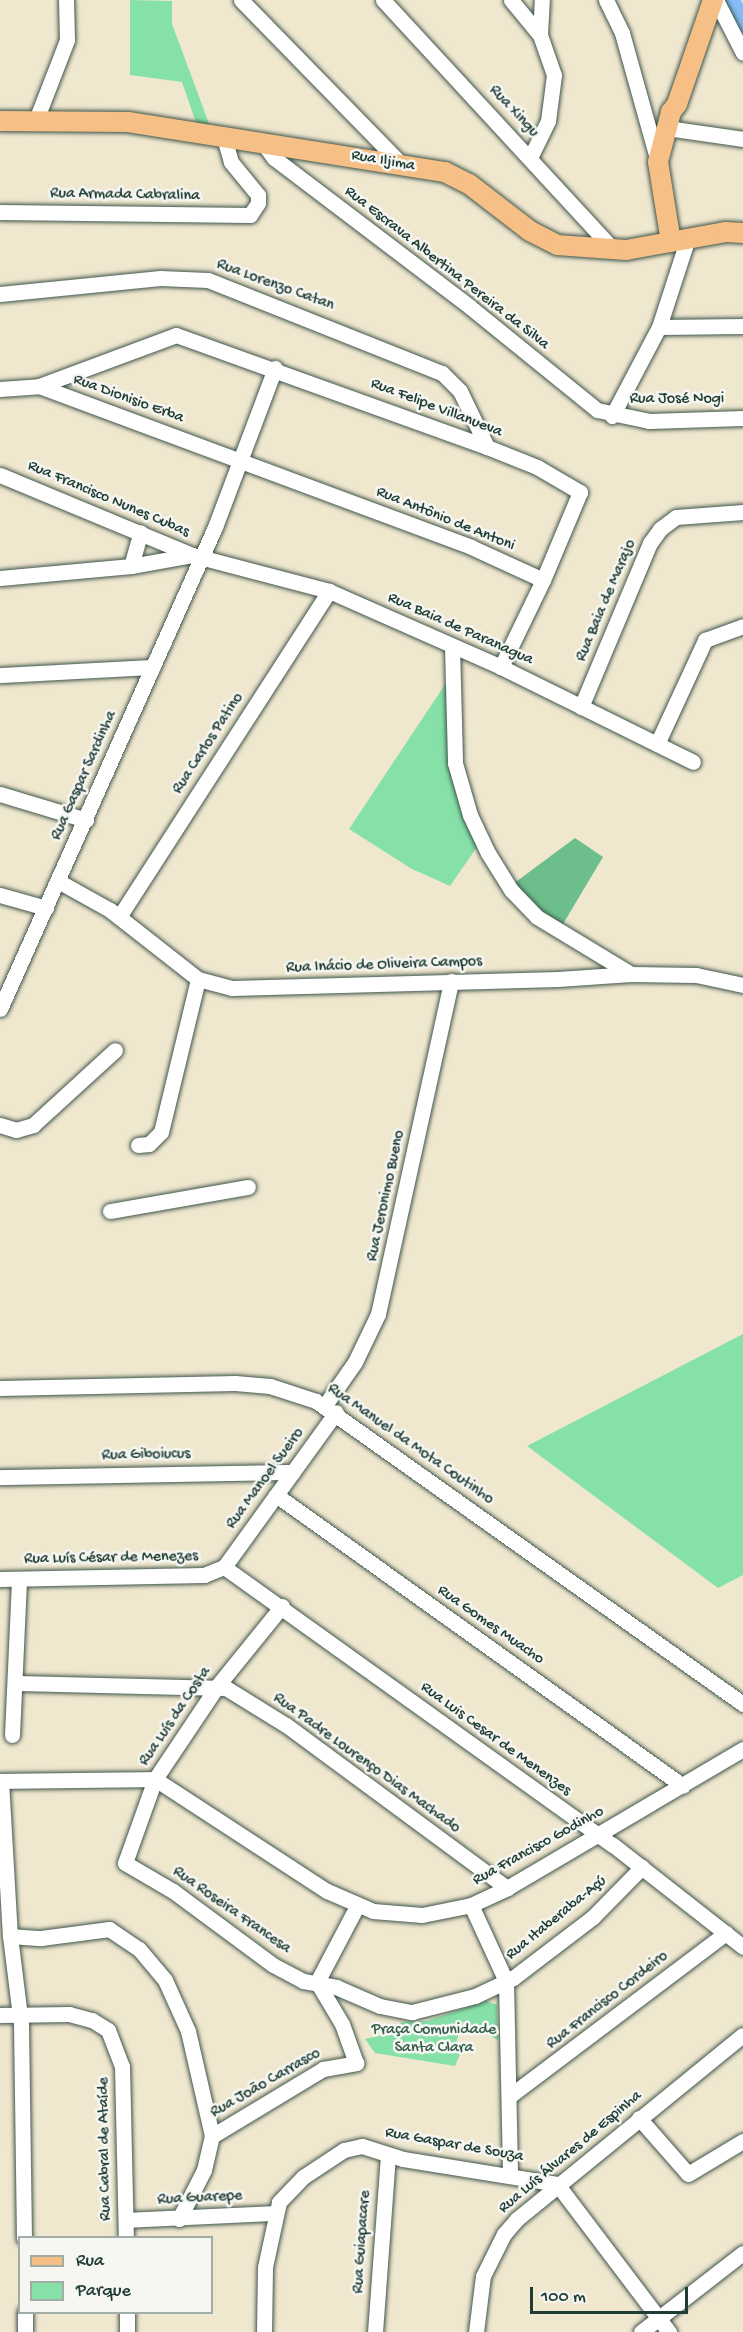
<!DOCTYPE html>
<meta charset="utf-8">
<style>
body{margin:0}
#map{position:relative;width:743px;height:2332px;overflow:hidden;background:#f0e7cf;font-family:"Gochi Hand",sans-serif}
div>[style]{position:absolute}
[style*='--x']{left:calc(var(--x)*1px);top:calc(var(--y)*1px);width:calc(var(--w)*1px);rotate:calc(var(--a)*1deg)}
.green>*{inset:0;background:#86e1a8}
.forest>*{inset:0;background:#6cbf8c}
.river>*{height:20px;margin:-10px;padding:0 10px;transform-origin:10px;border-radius:10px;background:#84bcf5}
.roads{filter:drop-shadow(0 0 2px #3e564b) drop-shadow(0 0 2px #3e564b)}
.minor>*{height:15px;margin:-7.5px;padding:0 7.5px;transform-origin:7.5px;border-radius:7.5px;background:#fff}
.major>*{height:20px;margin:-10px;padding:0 10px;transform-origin:10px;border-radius:10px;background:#f5bf86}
span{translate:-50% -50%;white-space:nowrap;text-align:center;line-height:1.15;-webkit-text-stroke:5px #f6f6f2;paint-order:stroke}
.street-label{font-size:16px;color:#1f3d34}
.park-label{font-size:16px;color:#345e4b}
.legend{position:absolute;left:18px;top:2236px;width:195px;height:78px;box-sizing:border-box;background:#f6f6f2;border:2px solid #a0aca6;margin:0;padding:8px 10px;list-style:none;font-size:18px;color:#1f3d34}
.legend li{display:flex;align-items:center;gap:12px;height:30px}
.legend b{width:30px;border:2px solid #a0aca6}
.scale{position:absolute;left:530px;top:2287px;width:158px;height:27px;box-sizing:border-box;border:3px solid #1f3d34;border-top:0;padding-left:8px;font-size:18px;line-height:21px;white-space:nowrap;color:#1f3d34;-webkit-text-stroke:4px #f6f6f2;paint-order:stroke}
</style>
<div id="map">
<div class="green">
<div style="clip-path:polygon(130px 0,172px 1px,172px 24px,211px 129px,197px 126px,182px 82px,130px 75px)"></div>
<div style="clip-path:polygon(448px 680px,454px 778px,461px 812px,477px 847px,450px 886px,412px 869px,349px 829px)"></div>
<div style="clip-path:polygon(743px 1334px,743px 1575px,718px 1588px,527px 1446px)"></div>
<div style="clip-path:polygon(486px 2001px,497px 2005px,498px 2040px,463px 2022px,454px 2049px,461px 2052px,455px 2066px,375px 2053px,365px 2039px,384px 2035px,402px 2022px,427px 2021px)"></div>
</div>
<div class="forest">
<div style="clip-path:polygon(575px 838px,603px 857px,560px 929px,513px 884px)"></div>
</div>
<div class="river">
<div style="--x:729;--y:0;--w:26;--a:58"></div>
</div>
<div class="roads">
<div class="minor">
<div style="--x:241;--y:0;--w:231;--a:45.7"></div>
<div style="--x:383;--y:0;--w:340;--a:47.3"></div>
<div style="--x:511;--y:0;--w:45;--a:50.4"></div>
<div style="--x:540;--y:35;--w:42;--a:70.7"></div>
<div style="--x:554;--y:75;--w:46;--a:97.4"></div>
<div style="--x:548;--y:121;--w:39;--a:116"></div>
<div style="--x:606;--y:0;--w:37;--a:64"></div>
<div style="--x:622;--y:33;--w:134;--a:74.4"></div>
<div style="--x:716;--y:0;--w:59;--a:63"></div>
<div style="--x:540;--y:35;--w:35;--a:-87"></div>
<div style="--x:36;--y:120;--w:86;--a:-68.8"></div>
<div style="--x:67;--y:40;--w:40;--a:-91.4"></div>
<div style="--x:674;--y:129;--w:70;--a:8.2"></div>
<div style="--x:263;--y:143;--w:19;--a:54"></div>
<div style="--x:274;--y:158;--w:246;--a:37.2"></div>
<div style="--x:470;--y:307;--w:164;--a:39"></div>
<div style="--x:597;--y:410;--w:53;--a:11.9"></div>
<div style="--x:649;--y:421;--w:94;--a:-1.8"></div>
<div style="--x:0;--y:212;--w:250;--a:0.7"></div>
<div style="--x:250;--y:215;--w:14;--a:-56"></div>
<div style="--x:258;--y:203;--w:8;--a:-90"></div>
<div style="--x:258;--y:195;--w:43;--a:-129.3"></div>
<div style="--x:231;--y:162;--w:25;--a:-106"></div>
<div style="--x:0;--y:294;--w:161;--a:-5.7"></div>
<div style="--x:160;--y:278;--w:48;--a:2.4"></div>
<div style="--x:208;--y:280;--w:252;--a:21.7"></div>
<div style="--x:442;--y:373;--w:25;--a:45"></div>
<div style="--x:460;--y:391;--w:62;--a:64.3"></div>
<div style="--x:659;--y:327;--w:84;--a:-0.7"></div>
<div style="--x:39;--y:386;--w:146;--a:-20.4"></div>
<div style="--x:176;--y:335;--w:331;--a:19.8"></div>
<div style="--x:487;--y:447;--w:54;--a:21.8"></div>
<div style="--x:537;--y:467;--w:50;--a:30.2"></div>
<div style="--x:580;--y:492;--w:95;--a:112.8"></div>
<div style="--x:0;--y:389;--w:39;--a:-4"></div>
<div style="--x:39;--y:386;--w:461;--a:20.4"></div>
<div style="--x:471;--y:547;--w:79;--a:24.6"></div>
<div style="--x:543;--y:580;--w:97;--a:115.8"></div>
<div style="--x:612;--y:416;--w:101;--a:-62.2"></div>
<div style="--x:659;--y:327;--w:94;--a:-72"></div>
<div style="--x:0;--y:475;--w:208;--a:22.6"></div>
<div style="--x:192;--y:555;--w:142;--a:14.7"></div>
<div style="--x:329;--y:591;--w:188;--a:23.8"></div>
<div style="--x:501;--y:667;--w:214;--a:26.3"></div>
<div style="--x:131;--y:566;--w:35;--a:-74"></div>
<div style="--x:0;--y:578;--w:132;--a:-5.2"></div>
<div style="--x:131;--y:566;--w:62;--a:-10.2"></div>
<div style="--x:452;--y:646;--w:117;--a:88.5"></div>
<div style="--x:455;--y:763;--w:54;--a:73.9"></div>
<div style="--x:470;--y:815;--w:42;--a:64.7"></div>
<div style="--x:488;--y:853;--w:44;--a:58.1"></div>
<div style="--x:511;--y:890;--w:37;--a:46"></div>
<div style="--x:537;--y:917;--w:110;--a:31.2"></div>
<div style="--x:0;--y:675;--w:153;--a:-3"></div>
<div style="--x:581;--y:707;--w:178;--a:-67.2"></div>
<div style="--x:650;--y:543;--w:17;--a:-54"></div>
<div style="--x:660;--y:529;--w:20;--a:-37"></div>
<div style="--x:676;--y:517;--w:67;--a:-4.3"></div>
<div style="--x:657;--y:744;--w:115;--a:-65.2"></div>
<div style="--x:705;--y:640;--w:40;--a:-20.2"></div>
<div style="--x:0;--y:794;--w:90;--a:16.8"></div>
<div style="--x:58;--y:881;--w:60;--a:29.1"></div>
<div style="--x:110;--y:910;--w:112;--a:38.1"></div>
<div style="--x:198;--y:979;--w:35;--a:15"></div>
<div style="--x:232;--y:988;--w:326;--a:-1.6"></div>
<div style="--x:558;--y:979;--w:73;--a:-3.9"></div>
<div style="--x:631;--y:974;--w:65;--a:0.9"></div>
<div style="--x:696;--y:975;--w:48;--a:12"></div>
<div style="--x:0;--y:895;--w:48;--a:15.8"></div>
<div style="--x:119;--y:917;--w:388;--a:-57.2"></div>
<div style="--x:0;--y:1009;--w:528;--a:-65.96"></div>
<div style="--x:215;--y:527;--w:170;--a:-69.3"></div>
<div style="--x:0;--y:1125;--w:17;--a:17"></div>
<div style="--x:16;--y:1130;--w:18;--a:-16"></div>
<div style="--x:33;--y:1125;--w:111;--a:-42.4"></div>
<div style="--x:138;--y:1145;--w:11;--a:-5"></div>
<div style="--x:149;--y:1144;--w:17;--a:-45"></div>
<div style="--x:161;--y:1132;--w:157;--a:-76.4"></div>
<div style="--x:110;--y:1211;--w:140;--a:-9.9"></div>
<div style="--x:0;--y:1388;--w:235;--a:-1.2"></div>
<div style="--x:235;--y:1383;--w:35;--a:5"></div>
<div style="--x:270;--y:1386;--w:48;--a:18.1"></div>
<div style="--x:316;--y:1401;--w:524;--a:35.36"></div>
<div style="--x:325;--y:1405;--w:52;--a:-55.1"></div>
<div style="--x:355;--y:1362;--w:53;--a:-64.4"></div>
<div style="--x:378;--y:1314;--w:341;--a:-77.6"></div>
<div style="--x:0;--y:1477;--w:293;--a:-1"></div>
<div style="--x:276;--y:1495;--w:500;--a:35.56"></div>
<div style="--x:224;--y:1567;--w:191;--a:-54.1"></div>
<div style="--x:0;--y:1579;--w:204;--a:-1.1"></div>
<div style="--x:204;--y:1575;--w:22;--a:-22"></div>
<div style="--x:224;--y:1567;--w:478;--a:35.6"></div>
<div style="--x:613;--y:1845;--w:165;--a:38.1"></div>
<div style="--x:282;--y:1606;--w:102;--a:129"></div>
<div style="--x:218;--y:1685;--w:113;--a:123.8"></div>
<div style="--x:155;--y:1779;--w:89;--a:109.7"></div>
<div style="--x:125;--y:1863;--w:56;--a:30.3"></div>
<div style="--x:173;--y:1891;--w:124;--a:36.5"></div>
<div style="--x:273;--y:1965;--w:34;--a:28"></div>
<div style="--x:303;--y:1981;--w:34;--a:10"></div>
<div style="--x:336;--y:1987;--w:48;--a:23.4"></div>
<div style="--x:380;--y:2006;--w:33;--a:11"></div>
<div style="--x:412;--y:2012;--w:65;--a:-14.3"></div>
<div style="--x:475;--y:1996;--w:42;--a:-25.3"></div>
<div style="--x:513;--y:1978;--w:101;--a:-37.3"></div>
<div style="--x:593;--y:1917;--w:70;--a:-45.6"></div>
<div style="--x:17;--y:1683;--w:209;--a:1.4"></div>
<div style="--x:226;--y:1688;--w:70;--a:31.7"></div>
<div style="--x:286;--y:1725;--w:275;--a:36.4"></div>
<div style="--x:12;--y:1735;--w:156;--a:-87.4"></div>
<div style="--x:155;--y:1779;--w:205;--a:33.1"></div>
<div style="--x:327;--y:1891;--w:50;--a:23.5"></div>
<div style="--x:373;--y:1911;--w:49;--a:4.7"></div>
<div style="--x:422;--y:1915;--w:50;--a:-11.5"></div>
<div style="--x:471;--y:1905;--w:40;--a:-25"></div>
<div style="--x:507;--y:1888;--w:274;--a:-30.5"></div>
<div style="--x:0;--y:1781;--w:155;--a:-0.7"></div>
<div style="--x:1;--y:1781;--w:155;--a:86.7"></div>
<div style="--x:10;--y:1936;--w:89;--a:82.9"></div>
<div style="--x:21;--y:2024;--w:214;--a:89.2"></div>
<div style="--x:471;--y:1905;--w:84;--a:65.3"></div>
<div style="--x:506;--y:1981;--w:193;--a:88.8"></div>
<div style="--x:10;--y:1936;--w:31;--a:4"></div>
<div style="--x:41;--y:1938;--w:69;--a:-7.5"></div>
<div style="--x:109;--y:1929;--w:36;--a:34"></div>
<div style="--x:139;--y:1949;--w:40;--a:50"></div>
<div style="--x:165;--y:1980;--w:56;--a:65.7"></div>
<div style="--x:188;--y:2031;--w:108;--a:77.1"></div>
<div style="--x:317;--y:1982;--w:86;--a:-62.2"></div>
<div style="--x:0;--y:2015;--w:69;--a:-0.8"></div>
<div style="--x:69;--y:2014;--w:24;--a:15"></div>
<div style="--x:92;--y:2020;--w:19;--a:32"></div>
<div style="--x:108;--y:2030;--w:39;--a:69"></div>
<div style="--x:122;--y:2066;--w:172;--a:88.7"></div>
<div style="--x:511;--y:2095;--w:269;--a:-37"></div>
<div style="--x:639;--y:2118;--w:74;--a:48.8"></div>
<div style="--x:688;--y:2174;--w:64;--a:-31"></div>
<div style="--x:557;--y:2184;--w:186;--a:52.9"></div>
<div style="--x:179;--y:2219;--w:55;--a:-63"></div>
<div style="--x:204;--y:2170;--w:35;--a:-77"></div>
<div style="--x:212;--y:2136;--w:130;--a:-31.1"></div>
<div style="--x:323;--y:2069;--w:34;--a:-10"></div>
<div style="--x:356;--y:2063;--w:41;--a:-109.7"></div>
<div style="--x:342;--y:2024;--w:49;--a:-120.8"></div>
<div style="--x:126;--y:2220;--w:149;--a:-2.7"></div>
<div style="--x:25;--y:2312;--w:20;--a:90"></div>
<div style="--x:127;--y:2312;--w:20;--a:90"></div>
<div style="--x:264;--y:2332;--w:65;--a:-89.1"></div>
<div style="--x:265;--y:2267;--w:66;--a:-77.8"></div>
<div style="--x:279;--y:2202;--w:35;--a:-46"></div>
<div style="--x:303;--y:2177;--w:49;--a:-33.4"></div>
<div style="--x:344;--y:2150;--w:18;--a:-13"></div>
<div style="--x:362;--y:2146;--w:43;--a:17.6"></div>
<div style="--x:403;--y:2159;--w:156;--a:9.2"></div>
<div style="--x:375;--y:2332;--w:177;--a:-85.8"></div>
<div style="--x:476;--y:2332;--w:56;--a:-82.9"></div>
<div style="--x:483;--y:2276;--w:47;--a:-63.4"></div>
<div style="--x:504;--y:2234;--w:20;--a:-49"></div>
<div style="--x:517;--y:2219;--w:291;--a:-39.2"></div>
<div style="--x:641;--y:2332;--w:129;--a:-37.8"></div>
</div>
<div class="major">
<div style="--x:0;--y:121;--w:128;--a:0.4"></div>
<div style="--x:128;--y:122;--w:321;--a:9"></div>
<div style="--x:445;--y:172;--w:27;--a:27"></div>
<div style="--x:469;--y:184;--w:77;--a:37.6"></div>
<div style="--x:530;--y:231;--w:30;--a:27"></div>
<div style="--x:557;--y:245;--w:69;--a:4.1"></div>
<div style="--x:626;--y:250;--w:102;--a:-10.2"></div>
<div style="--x:726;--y:232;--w:17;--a:3"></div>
<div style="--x:671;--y:242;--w:81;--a:-99.2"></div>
<div style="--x:658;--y:162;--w:52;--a:-75.4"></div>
<div style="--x:671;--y:112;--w:10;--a:-53"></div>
<div style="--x:677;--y:104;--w:110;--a:-70.9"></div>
</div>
</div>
<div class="street-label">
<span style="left:513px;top:112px;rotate:47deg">Rua Xingu</span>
<span style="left:383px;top:162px;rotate:10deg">Rua Iljima</span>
<span style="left:125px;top:196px;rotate:1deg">Rua Armada Cabralina</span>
<span style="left:446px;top:269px;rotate:38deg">Rua Escrava Albertina Pereira da Silva</span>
<span style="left:275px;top:286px;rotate:20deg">Rua Lorenzo Catan</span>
<span style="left:128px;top:400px;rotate:20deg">Rua Dionisio Erba</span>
<span style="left:677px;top:400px">Rua José Nogi</span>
<span style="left:436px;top:409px;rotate:21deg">Rua Felipe Villanueva</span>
<span style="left:108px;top:500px;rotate:23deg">Rua Francisco Nunes Cubas</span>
<span style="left:445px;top:520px;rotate:22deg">Rua Antônio de Antoni</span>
<span style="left:607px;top:601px;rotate:-67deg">Rua Baia de Marajo</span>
<span style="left:460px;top:630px;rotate:24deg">Rua Baia de Paranagua</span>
<span style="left:209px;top:744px;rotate:-57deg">Rua Carlos Patino</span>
<span style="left:85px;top:776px;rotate:-66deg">Rua Gaspar Sardinha</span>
<span style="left:384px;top:966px;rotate:-2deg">Rua Inácio de Oliveira Campos</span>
<span style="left:387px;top:1196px;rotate:-78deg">Rua Jeronimo Bueno</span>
<span style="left:410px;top:1445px;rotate:35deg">Rua Manuel da Mota Coutinho</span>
<span style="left:146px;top:1456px;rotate:-1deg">Rua Giboiucus</span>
<span style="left:266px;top:1479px;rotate:-54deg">Rua Manoel Sueiro</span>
<span style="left:111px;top:1559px;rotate:-1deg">Rua Luís César de Menezes</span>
<span style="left:490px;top:1626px;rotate:35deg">Rua Gomes Muacho</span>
<span style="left:176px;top:1717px;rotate:-56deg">Rua Luís da Costa</span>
<span style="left:495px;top:1740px;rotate:36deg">Rua Luis Cesar de Menenzes</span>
<span style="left:366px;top:1764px;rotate:36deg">Rua Padre Lourenço Dias Machado</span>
<span style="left:539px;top:1847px;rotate:-29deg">Rua Francisco Godinho</span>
<span style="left:231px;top:1911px;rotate:35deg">Rua Roseira Francesa</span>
<span style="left:557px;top:1919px;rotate:-39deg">Rua Itaberaba-Açú</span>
<span style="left:608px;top:2001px;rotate:-38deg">Rua Francisco Cordeiro</span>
<span style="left:266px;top:2084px;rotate:-30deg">Rua João Carrasco</span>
<span style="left:454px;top:2146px;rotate:10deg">Rua Gaspar de Souza</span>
<span style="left:106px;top:2149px;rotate:-91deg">Rua Cabral de Ataíde</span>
<span style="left:571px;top:2153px;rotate:-40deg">Rua Luís Álvares de Espinha</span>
<span style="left:200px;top:2199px;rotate:-3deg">Rua Guarepe</span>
<span style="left:363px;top:2242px;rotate:-86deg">Rua Guiapacare</span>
</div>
<div class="park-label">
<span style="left:434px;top:2040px">Praça Comunidade<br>Santa Clara</span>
</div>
<ul class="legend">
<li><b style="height:8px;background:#f5bf86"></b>Rua</li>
<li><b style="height:16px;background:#86e1a8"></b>Parque</li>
</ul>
<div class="scale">100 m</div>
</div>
